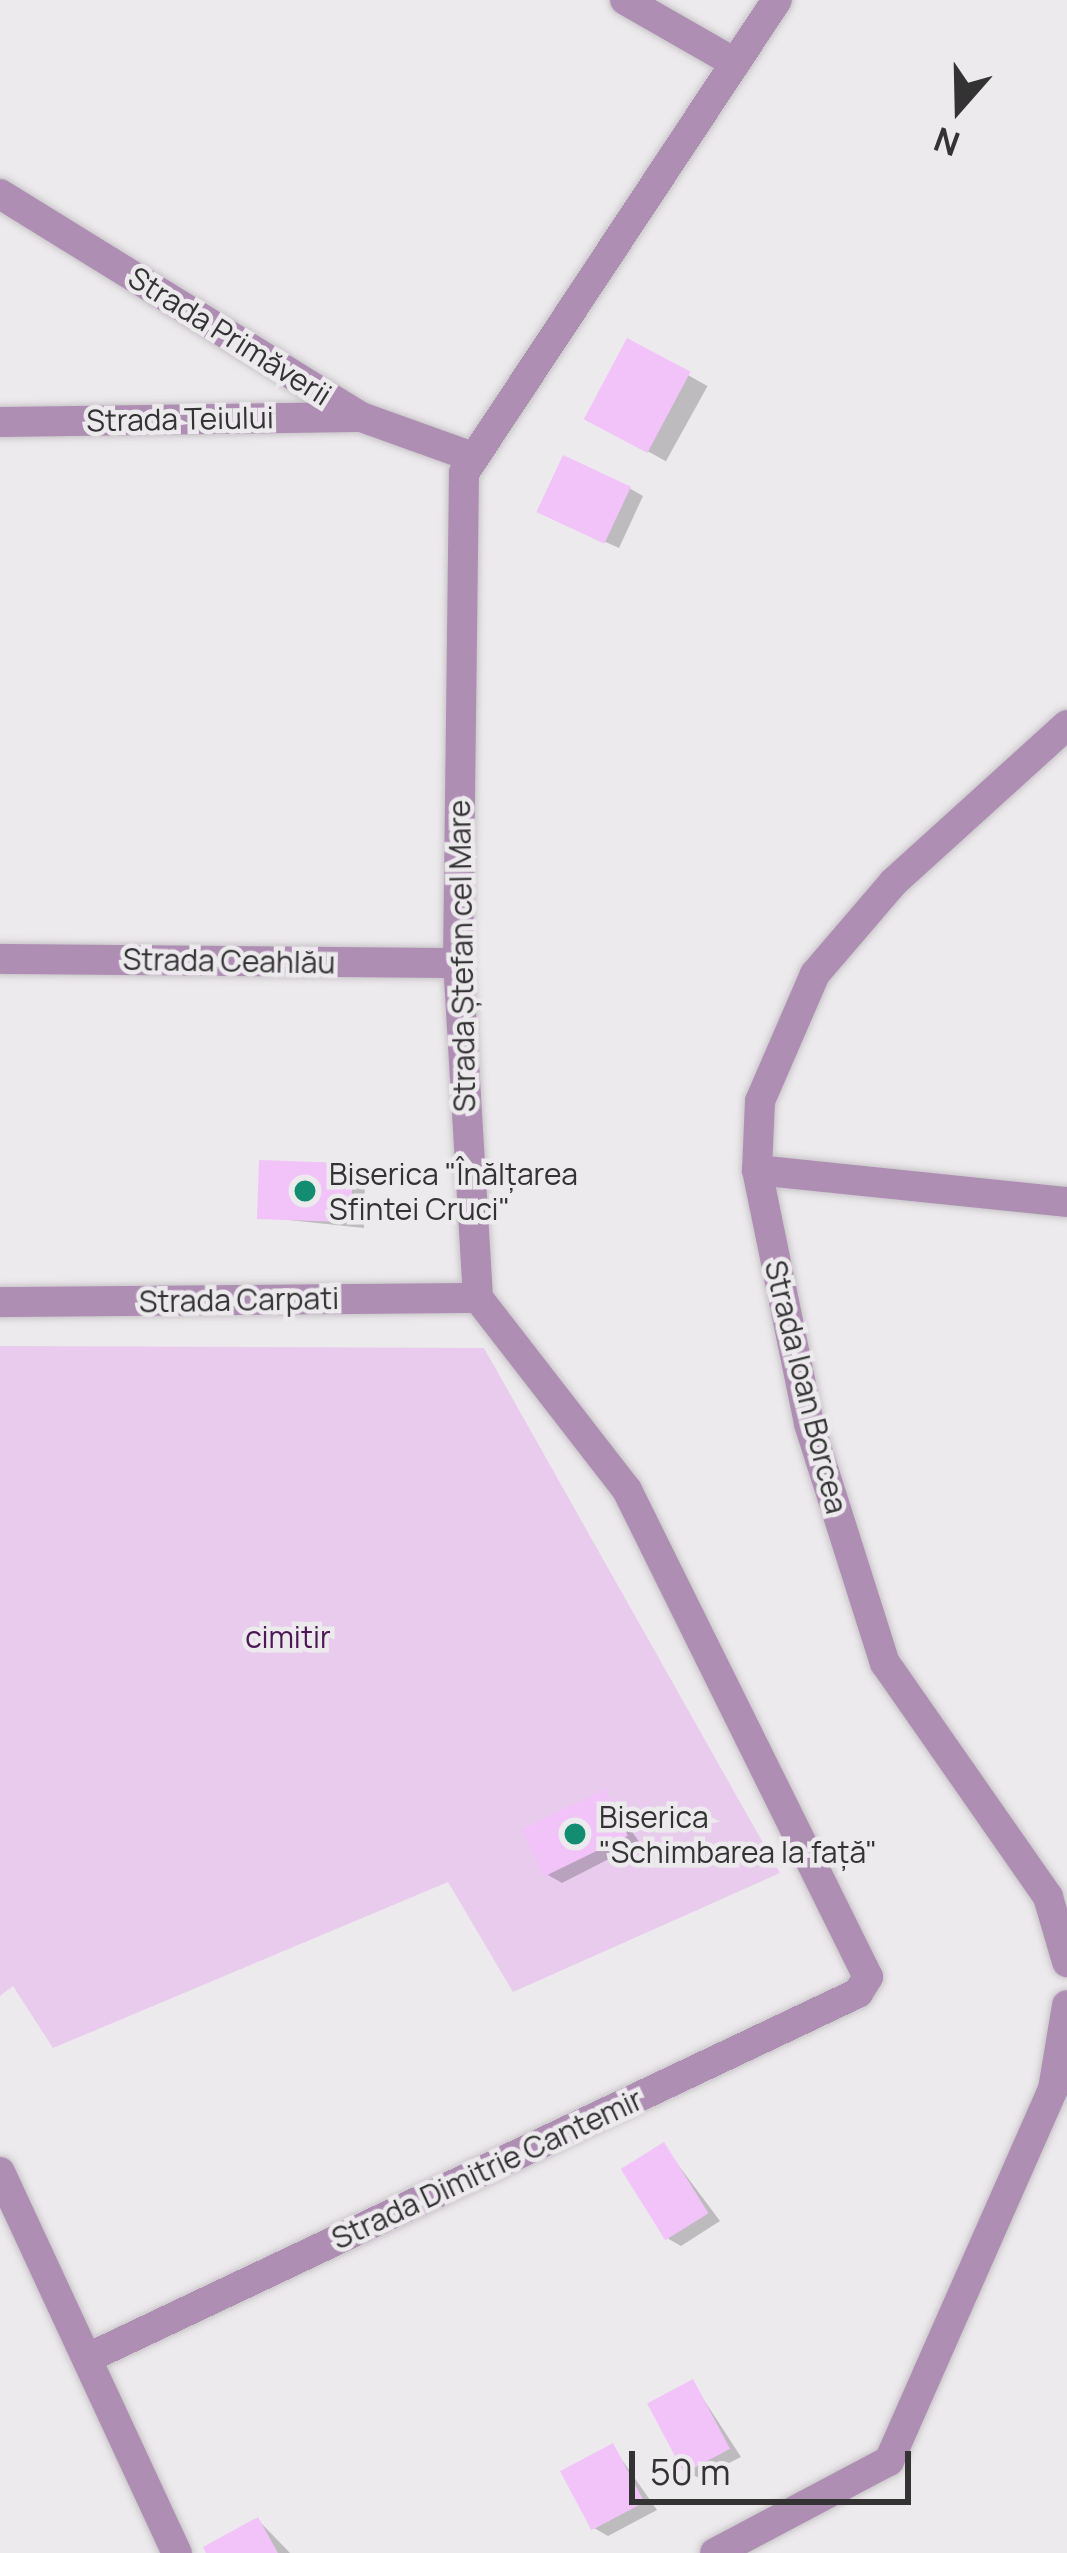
<!DOCTYPE html>
<meta charset="utf-8">
<style>
body{margin:0}
#map{position:relative;width:1067px;height:2553px;overflow:hidden;background:#edeaed;font-family:Manrope,sans-serif}
div>[style]{position:absolute}
[style*='--x']{left:calc(var(--x)*1px);top:calc(var(--y)*1px);width:calc(var(--w)*1px);rotate:calc(var(--a)*1deg)}
.green>*{inset:0;background:#e8cbed}
.shadow>*{inset:0;background:#0003;transform-origin:0 0}
.building>*{inset:0;background:#f1c3f9;transform-origin:0 0}
.roads{filter:drop-shadow(0 0 3px #c8c5c8) drop-shadow(0 0 3px #c8c5c8)}
.minor>*{height:30px;margin:-15px;padding:0 15px;transform-origin:15px;border-radius:15px;background:#af8eb4}
.dots>*{width:33px;height:33px;translate:-50% -50%;box-sizing:border-box;border:6px solid #edeaed;border-radius:50%}
span{translate:-50% -50%;white-space:nowrap;text-align:center;line-height:1.15;-webkit-text-stroke:9px #edeaed;paint-order:stroke}
.street-label{font-size:30px;color:#343334}
.poi-label{font-size:30px;color:#343334}
.left{translate:0 -50%;text-align:left}
.park-label{font-size:30px;color:#4d1656}
.north{position:absolute;left:899px;top:48px;width:120px;height:120px;-webkit-text-stroke:9px #edeaed;paint-order:stroke;rotate:200deg;font-size:33px;font-weight:700;line-height:48px;text-align:center;color:#343334}
.north::after{content:'';display:block;margin:auto;width:42px;height:54px;background:#343334;clip-path:polygon(50% 0,100% 100%,50% 72%,0 100%)}
.scale{position:absolute;left:629px;top:2451px;width:282px;height:54px;box-sizing:border-box;border:6px solid #343334;border-top:0;padding-left:15px;font-size:36px;line-height:42px;white-space:nowrap;color:#343334;-webkit-text-stroke:9px #edeaed;paint-order:stroke}
</style>
<div id="map">
<div class="green">
<div style="clip-path:polygon(0 1346px,484px 1348px,780px 1873px,513px 1992px,448px 1882px,53px 2048px,13px 1986px,0 1996px)"></div>
</div>
<div class="shadow">
<div style="left:628px;top:342px;width:91px;height:86px;rotate:29deg"></div>
<div style="clip-path:polygon(629px 488px,643px 496px,619px 548px,554px 519px)"></div>
<div style="clip-path:polygon(352px 1166px,365px 1174px,364px 1228px,260px 1217px)"></div>
<div style="clip-path:polygon(605px 1793px,640px 1843px,562px 1883px,548px 1875px)"></div>
<div style="clip-path:polygon(664px 2146px,720px 2221px,681px 2246px,667px 2238px)"></div>
<div style="clip-path:polygon(693px 2383px,741px 2457px,699px 2478px,685px 2471px)"></div>
<div style="clip-path:polygon(613px 2447px,657px 2510px,608px 2536px,594px 2528px)"></div>
<div style="clip-path:polygon(258px 2520px,290px 2553px,210px 2553px)"></div>
</div>
<div class="building">
<div style="left:627px;top:338px;width:72px;height:92px;rotate:28deg"></div>
<div style="left:563px;top:455px;width:75px;height:63px;rotate:25deg"></div>
<div style="left:259px;top:1160px;width:94px;height:59px;rotate:2deg"></div>
<div style="left:605px;top:1789px;width:52px;height:93px;rotate:64deg"></div>
<div style="left:664px;top:2142px;width:84px;height:51px;rotate:58deg"></div>
<div style="left:693px;top:2379px;width:79px;height:52px;rotate:62deg"></div>
<div style="left:613px;top:2443px;width:67px;height:60px;rotate:62deg"></div>
<div style="clip-path:polygon(258px 2517px,278px 2553px,206px 2553px,203px 2547px)"></div>
</div>
<div class="roads">
<div class="minor">
<div style="--x:625;--y:0;--w:127;--a:29.8"></div>
<div style="--x:0;--y:194;--w:424;--a:31.7"></div>
<div style="--x:361;--y:417;--w:116;--a:19.7"></div>
<div style="--x:0;--y:422;--w:360;--a:-0.8"></div>
<div style="--x:1067;--y:725;--w:235;--a:137.8"></div>
<div style="--x:893;--y:883;--w:120;--a:130.6"></div>
<div style="--x:815;--y:974;--w:138;--a:113.4"></div>
<div style="--x:760;--y:1101;--w:69;--a:92.5"></div>
<div style="--x:757;--y:1170;--w:259;--a:78.4"></div>
<div style="--x:809;--y:1424;--w:251;--a:72.4"></div>
<div style="--x:885;--y:1663;--w:285;--a:55.1"></div>
<div style="--x:1048;--y:1897;--w:68;--a:73.7"></div>
<div style="--x:0;--y:959;--w:458;--a:0.5"></div>
<div style="--x:757;--y:1170;--w:312;--a:5.9"></div>
<div style="--x:0;--y:1302;--w:478;--a:-0.5"></div>
<div style="--x:0;--y:2172;--w:420;--a:65.1"></div>
<div style="--x:90;--y:2357;--w:850;--a:-25.36"></div>
<div style="--x:858;--y:1993;--w:19;--a:-58"></div>
<div style="--x:868;--y:1977;--w:543;--a:-116.33"></div>
<div style="--x:627;--y:1490;--w:243;--a:-127.8"></div>
<div style="--x:478;--y:1298;--w:336;--a:-93.4"></div>
<div style="--x:458;--y:963;--w:490;--a:-89.3"></div>
<div style="--x:464;--y:473;--w:567;--a:-56.51"></div>
<div style="--x:715;--y:2553;--w:197;--a:-27.9"></div>
<div style="--x:889;--y:2461;--w:407;--a:-66.2"></div>
<div style="--x:1053;--y:2089;--w:85;--a:-80.5"></div>
</div>
</div>
<div class="dots">
<div style="left:305px;top:1191px;background:#128d71"></div>
<div style="left:575px;top:1834px;background:#128d71"></div>
</div>
<div class="street-label">
<span style="left:230px;top:336px;rotate:32deg">Strada Primăverii</span>
<span style="left:180px;top:419px;rotate:-1deg">Strada Teiului</span>
<span style="left:462px;top:956px;rotate:-91deg">Strada Ștefan cel Mare</span>
<span style="left:229px;top:961px;rotate:1deg">Strada Ceahlău</span>
<span style="left:239px;top:1300px;rotate:-1deg">Strada Carpati</span>
<span style="left:806px;top:1387px;rotate:76deg">Strada Ioan Borcea</span>
<span style="left:487px;top:2169px;rotate:-25deg">Strada Dimitrie Cantemir</span>
</div>
<div class="poi-label">
<span class="left" style="left:329px;top:1191px">Biserica "Înălțarea<br>Sfintei Cruci"</span>
<span class="left" style="left:599px;top:1834px">Biserica<br>"Schimbarea la față"</span>
</div>
<div class="park-label">
<span style="left:288px;top:1637px">cimitir</span>
</div>
<div class="north">N</div>
<div class="scale">50 m</div>
</div>
